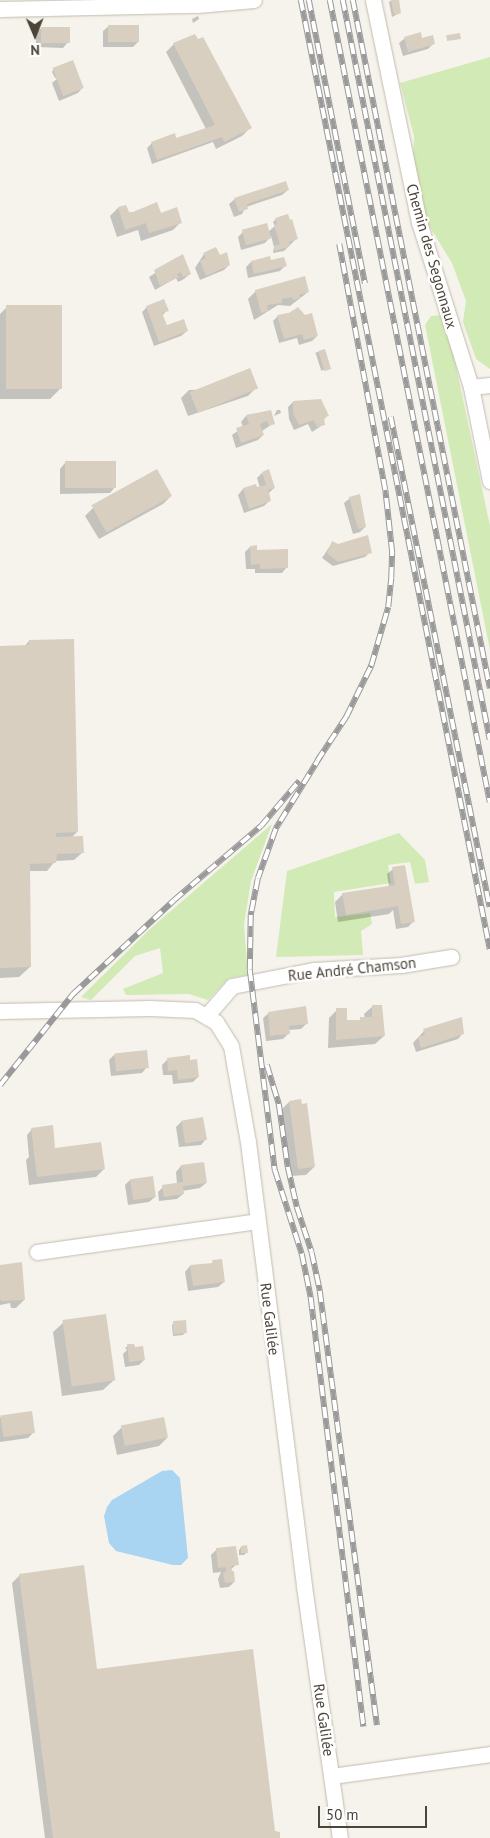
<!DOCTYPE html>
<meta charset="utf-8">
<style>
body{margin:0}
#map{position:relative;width:490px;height:1838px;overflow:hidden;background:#f6f3ec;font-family:"PT Sans",sans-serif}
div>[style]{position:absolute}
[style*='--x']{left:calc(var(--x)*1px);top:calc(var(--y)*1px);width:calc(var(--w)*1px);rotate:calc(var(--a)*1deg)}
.green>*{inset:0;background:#d2eab5}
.water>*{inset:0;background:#a9d4f2}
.shadow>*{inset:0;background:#0003;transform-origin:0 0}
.building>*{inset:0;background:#d8cfc1;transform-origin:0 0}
.roads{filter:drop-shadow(0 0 1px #c2bbae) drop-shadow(0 0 1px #c2bbae)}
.minor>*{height:15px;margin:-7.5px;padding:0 7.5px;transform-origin:7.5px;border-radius:7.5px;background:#fff}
.rail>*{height:5.5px;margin-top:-2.75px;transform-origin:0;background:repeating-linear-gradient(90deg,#fff 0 11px,#9a9a9a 0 22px);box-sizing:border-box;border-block:1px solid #9a9a9a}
span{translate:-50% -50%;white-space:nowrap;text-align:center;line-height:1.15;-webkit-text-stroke:5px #fff;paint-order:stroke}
.street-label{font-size:15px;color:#4b4439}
.north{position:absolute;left:10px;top:10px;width:50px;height:50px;-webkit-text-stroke:4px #fff;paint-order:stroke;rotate:179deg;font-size:14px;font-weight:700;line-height:20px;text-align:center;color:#4b4439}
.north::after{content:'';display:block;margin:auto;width:18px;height:22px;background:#4b4439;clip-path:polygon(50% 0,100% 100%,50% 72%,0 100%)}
.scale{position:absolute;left:318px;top:1806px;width:109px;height:22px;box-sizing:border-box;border:2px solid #4b4439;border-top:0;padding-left:6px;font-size:15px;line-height:18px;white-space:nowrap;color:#4b4439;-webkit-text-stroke:4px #fff;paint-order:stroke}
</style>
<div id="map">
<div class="green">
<div style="clip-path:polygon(490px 57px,490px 369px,476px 359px,463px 322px,466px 301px,452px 263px,422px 214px,413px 161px,414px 136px,400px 83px)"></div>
<div style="clip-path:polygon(441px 315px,454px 357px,490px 526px,490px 650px,425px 325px,431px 316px)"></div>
<div style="clip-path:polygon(272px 824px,251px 881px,244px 925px,248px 975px,229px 978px,208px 1000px,189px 994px,126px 995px,123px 989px,163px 973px,160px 948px,135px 956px,91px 1000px,81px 997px,151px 928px)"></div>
<div style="clip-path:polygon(399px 833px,425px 860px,429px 882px,415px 884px,410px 862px,388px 865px,391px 883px,334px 892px,335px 917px,370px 913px,372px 924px,361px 931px,363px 955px,276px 957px,287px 871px)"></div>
</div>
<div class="water">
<div style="clip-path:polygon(172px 1470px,180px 1478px,188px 1558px,181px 1565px,173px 1565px,116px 1551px,109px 1543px,104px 1516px,107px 1507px,112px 1500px,162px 1471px)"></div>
</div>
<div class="shadow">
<div style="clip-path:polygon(392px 0,397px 0,400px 13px,392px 17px,389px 2px)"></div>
<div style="clip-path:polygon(198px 16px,199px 19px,193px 23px,192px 19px)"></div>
<div style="clip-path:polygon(109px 26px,138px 42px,133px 47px,103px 47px,103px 31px)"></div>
<div style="clip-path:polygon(41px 28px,68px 42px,63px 48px,36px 47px,36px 33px)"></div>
<div style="clip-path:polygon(405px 38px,421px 39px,434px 43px,428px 49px,403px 56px,399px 43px)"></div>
<div style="clip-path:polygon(174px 44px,250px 128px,242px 136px,216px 149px,213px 142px,152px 164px,147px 148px,152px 143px,176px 140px,206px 129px,166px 52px)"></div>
<div style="clip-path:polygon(54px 69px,83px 87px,78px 93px,59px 101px,52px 83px,59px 77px,55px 78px,52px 72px)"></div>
<div style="clip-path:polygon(288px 190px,282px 195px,246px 207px,242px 214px,234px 217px,229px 204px,235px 199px)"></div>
<div style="clip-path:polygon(125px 206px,128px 214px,160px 214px,181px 222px,173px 230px,141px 241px,138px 230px,117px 237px,110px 216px,118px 208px)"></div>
<div style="clip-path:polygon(276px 219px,296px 239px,284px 251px,273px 253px,274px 247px,271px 236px,265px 243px,241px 250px,238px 237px,243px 232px,268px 232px,275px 226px,273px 222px)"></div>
<div style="clip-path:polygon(204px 254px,219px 257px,229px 265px,224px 270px,200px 280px,195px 268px)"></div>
<div style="clip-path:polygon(182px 256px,190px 274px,184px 279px,178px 282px,176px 278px,155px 290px,149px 277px)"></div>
<div style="clip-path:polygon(270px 261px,285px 266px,280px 271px,248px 278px,246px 267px,251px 262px)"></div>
<div style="clip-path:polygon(256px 291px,308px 292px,290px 306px,278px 305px,254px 320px,248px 299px)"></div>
<div style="clip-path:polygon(7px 307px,61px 388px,50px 399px,0 399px,0 314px)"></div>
<div style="clip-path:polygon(147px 307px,167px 310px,162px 316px,166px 327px,187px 331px,181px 336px,154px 346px,142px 312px)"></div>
<div style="clip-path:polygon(288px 313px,288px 315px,317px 336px,312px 341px,299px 345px,297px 338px,279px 343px,273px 321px,278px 316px)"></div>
<div style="left:324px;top:350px;width:19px;height:9px;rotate:72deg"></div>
<div style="clip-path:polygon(256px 388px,248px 396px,188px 416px,181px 398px,189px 390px)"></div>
<div style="clip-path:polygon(293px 402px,328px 415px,323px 420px,324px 424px,312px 432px,308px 424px,294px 430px,289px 419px,288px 407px)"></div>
<div style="clip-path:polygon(277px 410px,280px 410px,281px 413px,274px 416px)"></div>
<div style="clip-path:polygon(270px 412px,274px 423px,262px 431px,263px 435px,258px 440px,236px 448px,232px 435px,243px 427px,241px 422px,246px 416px)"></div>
<div style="clip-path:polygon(65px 463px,115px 487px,110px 493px,60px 494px,60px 469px)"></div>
<div style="clip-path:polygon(262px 473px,274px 488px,269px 493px,270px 500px,264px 506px,244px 513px,238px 495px,243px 489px,255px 486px,256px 489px,260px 488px,257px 478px)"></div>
<div style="clip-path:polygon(171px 496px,163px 504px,99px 539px,85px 516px,93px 508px)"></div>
<div style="clip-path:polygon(350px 498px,365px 527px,360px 532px,353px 534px,344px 503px)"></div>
<div style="clip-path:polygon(332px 543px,370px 552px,365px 557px,333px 566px,322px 558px)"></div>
<div style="clip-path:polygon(250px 547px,287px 567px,282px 573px,255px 573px,255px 569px,246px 569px,245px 552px)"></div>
<div style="clip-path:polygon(29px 641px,77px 832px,71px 838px,83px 852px,74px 860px,55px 861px,47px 871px,28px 871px,30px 967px,19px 977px,0 978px,0 647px,24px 647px)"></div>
<div style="clip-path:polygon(393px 869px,413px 922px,408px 927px,396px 929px,393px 910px,389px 914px,338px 922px,335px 902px,343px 894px,389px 887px,387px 874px)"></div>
<div style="clip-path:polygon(373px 1006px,384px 1036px,375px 1044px,328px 1048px,329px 1018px,337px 1010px,346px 1021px,357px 1021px,365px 1018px,364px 1014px)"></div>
<div style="clip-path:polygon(269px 1013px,307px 1023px,301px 1029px,288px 1030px,288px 1034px,283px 1039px,266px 1041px,263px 1018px)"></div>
<div style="clip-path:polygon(424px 1031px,463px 1033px,458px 1039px,416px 1052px,413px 1043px)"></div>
<div style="clip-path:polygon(114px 1055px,147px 1067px,142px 1073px,111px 1076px,109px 1060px)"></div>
<div style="clip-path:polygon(167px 1060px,189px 1060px,198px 1077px,193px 1082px,173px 1084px,172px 1075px,163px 1075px,162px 1065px)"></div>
<div style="clip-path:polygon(289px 1102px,314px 1167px,306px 1175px,290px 1176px,281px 1110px)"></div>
<div style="clip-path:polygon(182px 1121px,206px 1139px,201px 1145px,179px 1147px,176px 1127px)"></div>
<div style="clip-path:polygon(32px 1129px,53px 1148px,104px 1169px,96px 1177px,29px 1185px,26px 1160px,29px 1157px,27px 1135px)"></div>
<div style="clip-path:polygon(203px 1164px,206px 1183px,200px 1188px,182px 1191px,183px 1194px,177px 1199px,159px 1201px,158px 1192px,163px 1187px,177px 1184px,176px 1172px,181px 1166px)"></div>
<div style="clip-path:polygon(130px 1180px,155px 1197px,149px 1202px,128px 1205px,125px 1185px)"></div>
<div style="clip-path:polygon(213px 1262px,224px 1282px,218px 1287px,188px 1291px,185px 1272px,190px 1266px,210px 1265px)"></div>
<div style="clip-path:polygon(0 1267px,24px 1300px,16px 1308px,11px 1308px,10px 1303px,0 1305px)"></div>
<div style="clip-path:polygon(64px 1322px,114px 1380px,103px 1390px,62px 1396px,53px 1332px)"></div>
<div style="clip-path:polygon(174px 1323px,186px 1332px,183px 1335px,173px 1336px,172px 1325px)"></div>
<div style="clip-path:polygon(128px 1346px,144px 1360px,139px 1365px,125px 1367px,123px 1354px,127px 1350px,125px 1348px)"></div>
<div style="clip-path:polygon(0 1417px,33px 1433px,28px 1438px,0 1442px)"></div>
<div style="clip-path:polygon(121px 1428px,167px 1438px,159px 1446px,117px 1455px,113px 1436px)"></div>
<div style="clip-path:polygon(241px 1547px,246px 1553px,244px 1555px,239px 1555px,239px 1550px)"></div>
<div style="clip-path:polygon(217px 1549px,237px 1564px,230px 1570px,234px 1582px,229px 1587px,220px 1588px,218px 1579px,221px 1572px,213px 1573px,211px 1555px)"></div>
<div style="clip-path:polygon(20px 1575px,96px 1670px,279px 1838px,45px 1838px,12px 1583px)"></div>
</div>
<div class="building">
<div style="clip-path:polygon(391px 0,399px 0,401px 13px,394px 15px)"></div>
<div style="left:108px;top:25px;width:31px;height:17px"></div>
<div style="left:41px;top:27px;width:29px;height:16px"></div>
<div style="clip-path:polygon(421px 32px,422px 38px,433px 35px,435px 44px,408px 52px,404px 37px)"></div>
<div style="left:460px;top:33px;width:6px;height:14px;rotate:81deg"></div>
<div style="clip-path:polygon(195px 34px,198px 39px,203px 37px,252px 128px,224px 142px,222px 137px,157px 160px,151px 142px,175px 133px,176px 138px,215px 125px,173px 43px)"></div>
<div style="left:73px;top:60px;width:30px;height:22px;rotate:69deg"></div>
<div style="clip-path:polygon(286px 181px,289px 190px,247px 204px,248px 209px,239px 212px,234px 198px)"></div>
<div style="clip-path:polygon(157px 202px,161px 213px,177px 207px,182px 223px,149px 233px,146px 223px,125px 230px,118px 207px,126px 205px,129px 212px,133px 212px)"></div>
<div style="clip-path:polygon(288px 214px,290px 220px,292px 219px,298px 239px,289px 242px,290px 246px,275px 251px,274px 246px,280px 244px,274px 225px,277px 224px,275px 218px)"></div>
<div style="left:267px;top:223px;width:16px;height:26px;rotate:75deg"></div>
<div style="clip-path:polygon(216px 247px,220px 255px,227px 252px,230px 265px,206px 276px,200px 261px,206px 258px,203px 253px)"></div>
<div style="clip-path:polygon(183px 254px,191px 274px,183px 277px,181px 272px,177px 274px,179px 277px,160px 286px,154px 270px)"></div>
<div style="clip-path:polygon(270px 256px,271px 260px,284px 257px,287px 266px,254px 274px,251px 261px)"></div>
<div style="clip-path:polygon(305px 276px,309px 292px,299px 295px,300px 298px,293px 300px,292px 297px,282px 299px,282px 303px,267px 305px,268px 311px,261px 313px,255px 290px)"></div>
<div style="clip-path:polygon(164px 299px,169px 311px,162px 313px,167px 325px,184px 319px,188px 331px,159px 342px,146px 306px)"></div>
<div style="left:62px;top:305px;width:84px;height:56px;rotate:90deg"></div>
<div style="clip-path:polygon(298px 307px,305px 315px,312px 313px,318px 336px,304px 340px,302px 334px,284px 339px,277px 315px,289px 313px)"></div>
<div style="left:325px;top:349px;width:21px;height:7px;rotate:73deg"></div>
<div style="left:250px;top:368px;width:22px;height:65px;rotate:68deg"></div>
<div style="clip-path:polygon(321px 399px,329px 416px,324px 417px,325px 425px,317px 427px,314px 420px,299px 425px,293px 413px,293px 401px)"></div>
<div style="clip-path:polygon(271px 410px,275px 424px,269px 426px,267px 421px,260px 424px,264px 435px,241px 443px,236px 428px,249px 424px,246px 415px)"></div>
<div style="left:116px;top:461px;width:27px;height:51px;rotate:90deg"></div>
<div style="left:157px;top:469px;width:31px;height:75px;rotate:61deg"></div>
<div style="clip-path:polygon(269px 469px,275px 488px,268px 490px,271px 501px,249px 509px,243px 488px,256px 484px,257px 487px,266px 485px,262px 472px)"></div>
<div style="clip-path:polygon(360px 494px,366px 527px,358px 529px,349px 497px)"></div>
<div style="clip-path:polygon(368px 535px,372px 553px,338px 562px,327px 553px,332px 541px,338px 544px)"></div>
<div style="clip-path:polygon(257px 545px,257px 550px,288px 549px,288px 568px,260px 569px,260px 564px,251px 565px,250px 546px)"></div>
<div style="clip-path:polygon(74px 639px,78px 832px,56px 833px,56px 837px,83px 836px,84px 853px,57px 854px,56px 863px,30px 864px,31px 967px,0 968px,0 646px,29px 645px,29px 640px)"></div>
<div style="clip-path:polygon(405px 865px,415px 922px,401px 924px,398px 906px,346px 915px,342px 893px,395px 885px,392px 867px)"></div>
<div style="clip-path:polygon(372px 1005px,382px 1005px,385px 1036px,336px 1040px,336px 1008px,347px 1008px,347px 1020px,360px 1020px,360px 1017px,372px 1017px)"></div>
<div style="clip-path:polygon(306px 1006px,308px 1024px,289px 1026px,290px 1034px,270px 1036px,268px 1012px)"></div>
<div style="clip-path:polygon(462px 1017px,464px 1034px,421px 1048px,418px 1037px,425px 1035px,423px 1029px)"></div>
<div style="left:147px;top:1050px;width:18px;height:33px;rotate:84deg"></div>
<div style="clip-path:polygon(190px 1055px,190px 1060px,197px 1059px,199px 1077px,178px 1080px,177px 1070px,168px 1071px,167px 1058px)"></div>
<div style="clip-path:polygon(301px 1099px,302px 1104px,307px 1103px,315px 1167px,298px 1169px,289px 1101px)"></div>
<div style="left:203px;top:1117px;width:23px;height:22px;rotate:80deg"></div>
<div style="clip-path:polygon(53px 1125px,55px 1148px,101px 1142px,105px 1169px,37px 1177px,31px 1128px)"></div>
<div style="clip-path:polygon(204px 1162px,207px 1183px,183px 1186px,184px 1194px,164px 1197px,162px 1185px,183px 1182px,181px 1165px)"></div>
<div style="left:153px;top:1176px;width:21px;height:23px;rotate:82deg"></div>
<div style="clip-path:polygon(222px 1259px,225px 1282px,193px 1286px,190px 1265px,213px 1263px,212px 1260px)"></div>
<div style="clip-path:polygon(22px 1262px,25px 1300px,2px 1301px,0 1299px,0 1265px)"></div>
<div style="left:106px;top:1314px;width:67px;height:44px;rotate:82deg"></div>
<div style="left:186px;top:1320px;width:13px;height:13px;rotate:86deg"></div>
<div style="clip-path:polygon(127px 1344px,134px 1344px,135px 1347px,143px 1346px,145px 1360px,129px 1362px)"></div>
<div style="left:32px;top:1411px;width:22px;height:32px;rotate:82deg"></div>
<div style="left:164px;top:1417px;width:21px;height:44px;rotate:79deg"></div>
<div style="clip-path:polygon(247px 1545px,248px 1553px,241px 1553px,241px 1546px)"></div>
<div style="clip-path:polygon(236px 1546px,239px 1565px,231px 1566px,232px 1571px,234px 1571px,235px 1582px,225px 1583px,223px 1573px,226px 1572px,226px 1567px,218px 1568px,216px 1548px)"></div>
<div style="clip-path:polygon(84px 1565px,97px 1669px,253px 1649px,275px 1831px,280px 1832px,280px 1838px,53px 1838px,19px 1574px)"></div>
</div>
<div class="roads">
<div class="minor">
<div style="--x:373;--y:0;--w:227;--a:78.3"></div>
<div style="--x:419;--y:222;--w:173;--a:72.5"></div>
<div style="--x:471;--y:387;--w:96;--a:78.6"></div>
<div style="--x:0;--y:9;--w:197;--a:-1.2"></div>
<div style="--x:197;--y:5;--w:57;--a:-5"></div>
<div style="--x:471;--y:387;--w:19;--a:-6"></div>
<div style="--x:0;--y:1011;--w:150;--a:-1.1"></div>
<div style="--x:150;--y:1008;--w:45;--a:2.5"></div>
<div style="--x:195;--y:1010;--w:24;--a:30"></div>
<div style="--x:216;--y:1022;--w:28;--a:58"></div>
<div style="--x:231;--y:1046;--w:97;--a:80"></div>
<div style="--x:248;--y:1142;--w:448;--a:82.8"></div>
<div style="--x:304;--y:1586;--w:255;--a:81.9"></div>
<div style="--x:207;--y:1015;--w:38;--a:-49"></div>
<div style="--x:232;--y:986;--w:84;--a:-11"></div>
<div style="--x:314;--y:970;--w:87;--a:-3.3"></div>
<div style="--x:401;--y:965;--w:51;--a:-9.1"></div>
<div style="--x:37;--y:1252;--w:222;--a:-8"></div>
<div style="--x:332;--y:1776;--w:160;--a:-7.9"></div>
</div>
</div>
<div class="rail">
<div style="--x:301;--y:0;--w:968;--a:78.74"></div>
<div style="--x:309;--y:0;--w:289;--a:78.8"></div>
<div style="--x:330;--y:0;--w:818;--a:78.72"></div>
<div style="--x:343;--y:0;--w:754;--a:78.76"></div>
<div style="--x:353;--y:0;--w:702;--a:78.74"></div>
<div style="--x:391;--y:417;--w:500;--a:78.6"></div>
<div style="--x:321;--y:756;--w:86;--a:121.7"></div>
<div style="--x:276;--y:829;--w:53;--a:109.8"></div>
<div style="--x:258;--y:879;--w:37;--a:101"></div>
<div style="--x:251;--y:915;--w:55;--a:91"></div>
<div style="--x:250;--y:970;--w:202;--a:82.9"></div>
<div style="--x:275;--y:1170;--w:88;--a:72.2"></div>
<div style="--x:302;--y:1254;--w:45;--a:78.4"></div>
<div style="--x:311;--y:1298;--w:432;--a:83"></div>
<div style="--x:317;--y:761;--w:53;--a:-56.6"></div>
<div style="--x:346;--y:717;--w:57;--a:-63.9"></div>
<div style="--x:371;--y:666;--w:61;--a:-73.9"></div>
<div style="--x:388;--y:607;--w:29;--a:-84"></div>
<div style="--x:391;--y:578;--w:25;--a:-88"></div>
<div style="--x:392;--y:553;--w:63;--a:-96.3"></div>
<div style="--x:385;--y:490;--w:250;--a:-100.6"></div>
<div style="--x:267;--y:1065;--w:41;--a:72.9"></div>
<div style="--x:279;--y:1104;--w:64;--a:81.9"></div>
<div style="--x:288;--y:1167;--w:41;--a:77.3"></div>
<div style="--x:297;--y:1207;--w:48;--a:71.9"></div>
<div style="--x:312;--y:1253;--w:39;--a:78"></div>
<div style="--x:320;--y:1291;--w:438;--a:82.5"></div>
<div style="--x:0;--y:1085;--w:117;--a:-51.3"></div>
<div style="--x:73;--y:994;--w:138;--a:-42.9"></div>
<div style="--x:174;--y:900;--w:114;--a:-40.4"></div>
<div style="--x:261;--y:826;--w:59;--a:-49.8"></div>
</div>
<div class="street-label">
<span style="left:432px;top:256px;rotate:74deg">Chemin des Segonnaux</span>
<span style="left:352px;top:969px;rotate:-6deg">Rue André Chamson</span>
<span style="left:270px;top:1319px;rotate:83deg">Rue Galilée</span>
<span style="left:324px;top:1720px;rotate:82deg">Rue Galilée</span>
</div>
<div class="north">N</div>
<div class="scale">50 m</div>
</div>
